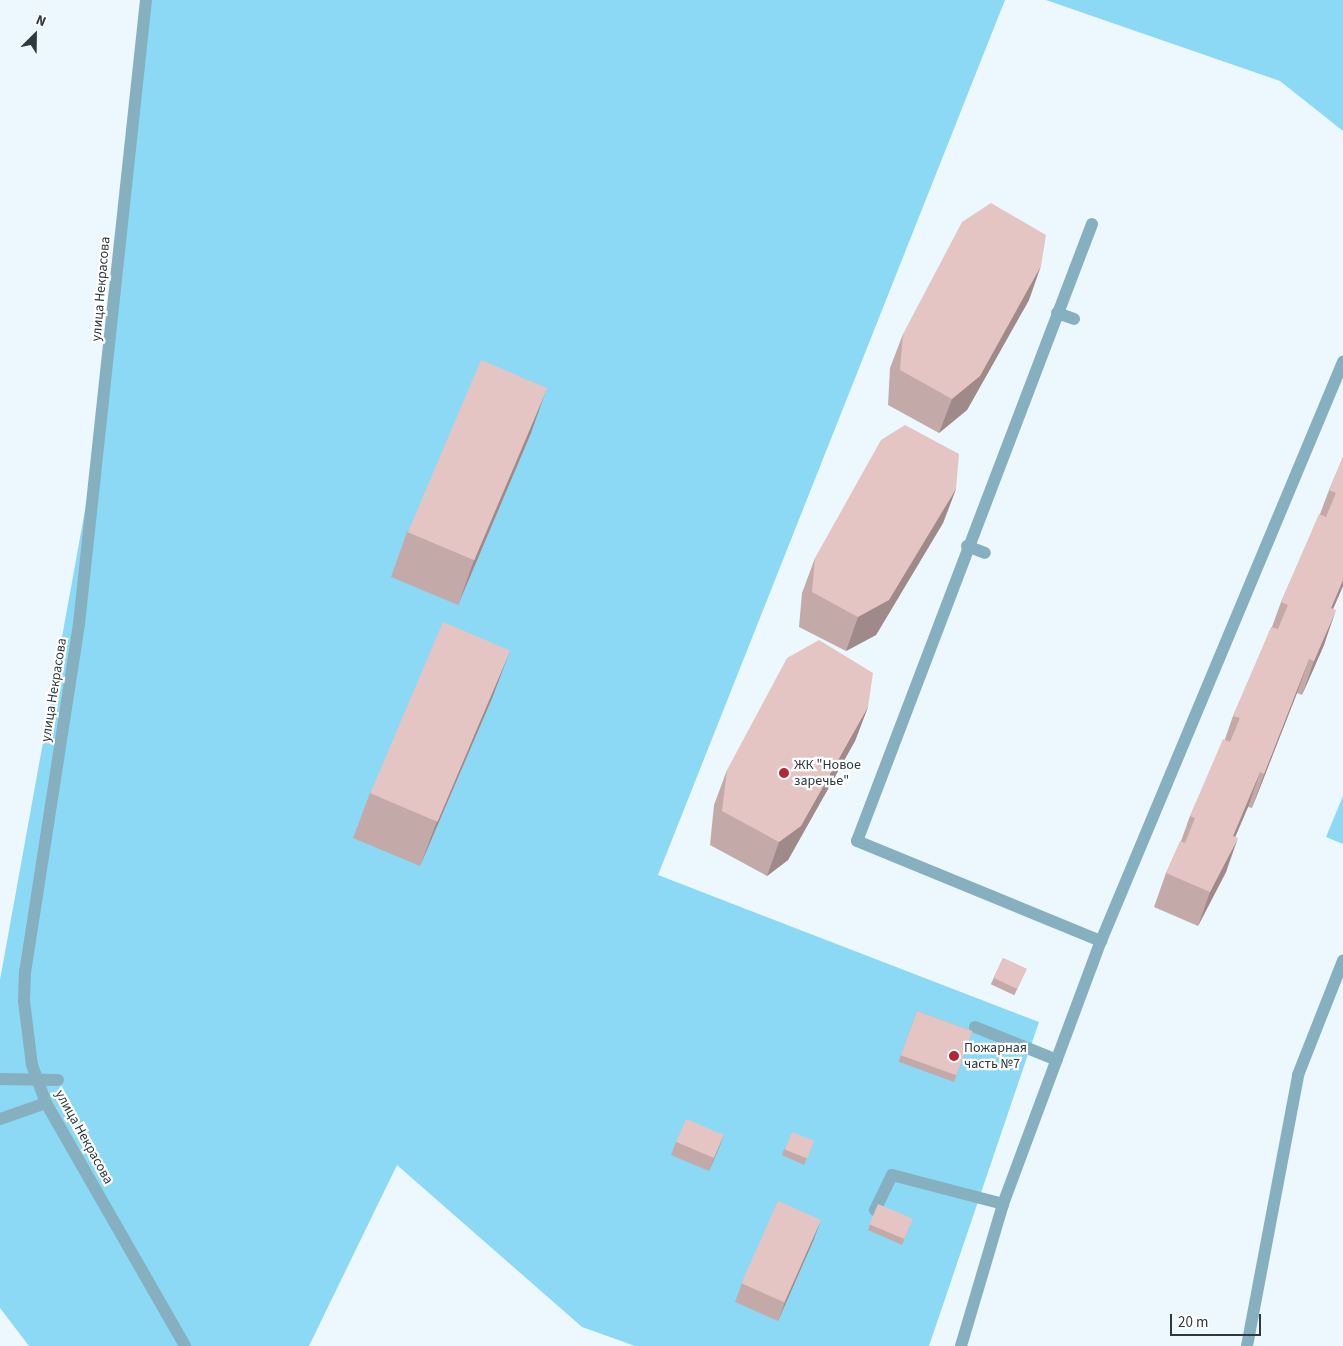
<!DOCTYPE html>
<meta charset="utf-8">
<style>
body{margin:0}
#map{position:relative;width:1343px;height:1346px;overflow:hidden;background:#ecf8fd;font-family:"Source Sans 3",sans-serif}
div>[style]{position:absolute}
[style*='--x']{left:calc(var(--x)*1px);top:calc(var(--y)*1px);width:calc(var(--w)*1px);rotate:calc(var(--a)*1deg)}
.green>*{inset:0;background:#8bd9f5}
.service>*{height:12px;margin:-6px;padding:0 6px;transform-origin:6px;border-radius:6px;background:#86b0c0}
.minor>*{height:12px;margin:-6px;padding:0 6px;transform-origin:6px;border-radius:6px;background:#86b0c0}
.wall>*{inset:0;background:#c4a9a9;transform-origin:0 0}
.shaded-wall>*{inset:0;background:#a08a89}
.building>*{inset:0;background:#e4c5c4;transform-origin:0 0}
.dots>*{width:14px;height:14px;translate:-50% -50%;box-sizing:border-box;border:2px solid #fff;border-radius:50%}
span{translate:-50% -50%;white-space:nowrap;text-align:center;line-height:1.15;-webkit-text-stroke:4.5px #fff;paint-order:stroke}
.street-label{font-size:14px;color:#2d393d}
.poi-label{font-size:14px;color:#2d393d}
.left{translate:0 -50%;text-align:left}
.north{position:absolute;left:10px;top:10px;width:50px;height:50px;-webkit-text-stroke:4px #fff;paint-order:stroke;rotate:23deg;font-size:14px;font-weight:700;line-height:20px;text-align:center;color:#2d393d}
.north::after{content:'';display:block;margin:auto;width:18px;height:22px;background:#2d393d;clip-path:polygon(50% 0,100% 100%,50% 72%,0 100%)}
.scale{position:absolute;left:1170px;top:1314px;width:91px;height:22px;box-sizing:border-box;border:2px solid #2d393d;border-top:0;padding-left:6px;font-size:15px;line-height:18px;white-space:nowrap;color:#2d393d;-webkit-text-stroke:4px #fff;paint-order:stroke}
</style>
<div id="map">
<div class="green">
<div style="clip-path:polygon(141px 0,1005px 0,658px 875px,1039px 1022px,929px 1346px,635px 1346px,582px 1327px,397px 1165px,309px 1346px,29px 1346px,0 1308px,0 980px,106px 394px)"></div>
<div style="clip-path:polygon(1046px 0,1343px 0,1343px 131px,1280px 81px)"></div>
<div style="clip-path:polygon(1343px 796px,1343px 844px,1326px 837px)"></div>
</div>
<div class="service">
<div style="--x:1092;--y:224;--w:660;--a:110.85"></div>
<div style="--x:857;--y:841;--w:264;--a:22.3"></div>
<div style="--x:1057;--y:313;--w:18;--a:19"></div>
<div style="--x:967;--y:546;--w:19;--a:21"></div>
<div style="--x:975;--y:1027;--w:88;--a:21.9"></div>
<div style="--x:0;--y:1079;--w:58;--a:1"></div>
<div style="--x:875;--y:1210;--w:39;--a:-64"></div>
<div style="--x:892;--y:1175;--w:115;--a:14.6"></div>
<div style="--x:961;--y:1346;--w:148;--a:-73.5"></div>
<div style="--x:1003;--y:1204;--w:281;--a:-69.6"></div>
<div style="--x:1101;--y:941;--w:628;--a:-67.32"></div>
<div style="--x:1247;--y:1346;--w:276;--a:-79.3"></div>
<div style="--x:1298;--y:1075;--w:123;--a:-68.5"></div>
</div>
<div class="minor">
<div style="--x:146;--y:0;--w:628;--a:96.13"></div>
<div style="--x:79;--y:624;--w:351;--a:98.8"></div>
<div style="--x:25;--y:971;--w:30;--a:92"></div>
<div style="--x:24;--y:1001;--w:64;--a:82.9"></div>
<div style="--x:32;--y:1065;--w:40;--a:69.8"></div>
<div style="--x:46;--y:1103;--w:280;--a:60.2"></div>
<div style="--x:0;--y:1119;--w:49;--a:-19.2"></div>
</div>
<div class="wall">
<div style="clip-path:polygon(1029px 300px,967px 410px,939px 433px,888px 405px,890px 368px,903px 334px)"></div>
<div style="clip-path:polygon(531px 433px,458px 605px,391px 577px,407px 532px)"></div>
<div style="clip-path:polygon(1343px 457px,1343px 586px,1333px 609px,1324px 645px,1302px 695px,1297px 693px,1252px 808px,1248px 807px,1235px 837px,1226px 872px,1198px 926px,1154px 907px,1166px 873px,1181px 841px,1190px 816px,1225px 739px,1233px 716px,1272px 627px,1281px 602px,1320px 514px,1329px 490px)"></div>
<div style="clip-path:polygon(956px 489px,943px 523px,876px 635px,846px 651px,799px 627px,802px 593px,815px 558px)"></div>
<div style="clip-path:polygon(493px 696px,420px 866px,353px 838px,370px 793px)"></div>
<div style="clip-path:polygon(868px 707px,855px 741px,788px 860px,767px 876px,710px 845px,714px 805px,727px 770px)"></div>
<div style="left:1003px;top:958px;width:26px;height:29px;rotate:25deg"></div>
<div style="left:917px;top:1011px;width:59px;height:54px;rotate:20deg"></div>
<div style="clip-path:polygon(724px 1135px,709px 1171px,671px 1155px,676px 1142px)"></div>
<div style="clip-path:polygon(814px 1141px,804px 1165px,782px 1155px,784px 1149px)"></div>
<div style="clip-path:polygon(870px 1224px,910px 1226px,902px 1245px,868px 1230px)"></div>
<div style="clip-path:polygon(814px 1239px,778px 1321px,735px 1302px,742px 1283px)"></div>
</div>
<div class="shaded-wall">
<div style="clip-path:polygon(1041px 266px,1029px 300px,967px 410px,939px 433px,952px 399px)"></div>
<div style="clip-path:polygon(547px 388px,531px 433px,458px 605px,474px 560px)"></div>
<div style="clip-path:polygon(956px 489px,943px 523px,876px 635px,846px 651px,858px 617px)"></div>
<div style="clip-path:polygon(1343px 580px,1343px 586px,1318px 643px,1331px 608px)"></div>
<div style="clip-path:polygon(1336px 610px,1324px 645px,1302px 695px,1314px 661px)"></div>
<div style="clip-path:polygon(510px 651px,493px 696px,420px 866px,437px 821px)"></div>
<div style="clip-path:polygon(1309px 659px,1297px 693px,1252px 808px,1264px 774px)"></div>
<div style="clip-path:polygon(868px 707px,855px 741px,788px 860px,767px 876px,779px 842px)"></div>
<div style="clip-path:polygon(1260px 772px,1248px 807px,1221px 870px,1233px 836px)"></div>
<div style="clip-path:polygon(1238px 838px,1226px 872px,1198px 926px,1210px 892px)"></div>
<div style="clip-path:polygon(724px 1135px,719px 1148px,709px 1171px,714px 1158px)"></div>
<div style="clip-path:polygon(821px 1220px,814px 1239px,778px 1321px,785px 1302px)"></div>
</div>
<div class="building">
<div style="clip-path:polygon(991px 203px,1046px 235px,1041px 266px,980px 376px,952px 399px,900px 370px,903px 334px,962px 222px)"></div>
<div style="left:481px;top:360px;width:72px;height:187px;rotate:23deg"></div>
<div style="clip-path:polygon(905px 425px,959px 454px,956px 489px,889px 600px,858px 617px,812px 592px,815px 558px,881px 440px)"></div>
<div style="clip-path:polygon(1343px 457px,1343px 580px,1331px 608px,1336px 610px,1314px 661px,1309px 659px,1264px 774px,1260px 772px,1233px 836px,1238px 838px,1210px 892px,1166px 873px,1180px 841px,1185px 843px,1195px 818px,1190px 816px,1223px 739px,1230px 742px,1240px 718px,1233px 716px,1271px 627px,1278px 629px,1288px 605px,1281px 602px,1319px 514px,1326px 517px,1336px 493px,1329px 490px)"></div>
<div style="left:443px;top:622px;width:73px;height:186px;rotate:23deg"></div>
<div style="clip-path:polygon(819px 640px,873px 673px,868px 707px,801px 826px,779px 842px,722px 811px,727px 770px,787px 658px)"></div>
<div style="left:1003px;top:958px;width:26px;height:22px;rotate:25deg"></div>
<div style="left:917px;top:1011px;width:59px;height:47px;rotate:20deg"></div>
<div style="left:686px;top:1119px;width:41px;height:25px;rotate:23deg"></div>
<div style="left:792px;top:1132px;width:24px;height:19px;rotate:22deg"></div>
<div style="left:778px;top:1201px;width:47px;height:90px;rotate:24deg"></div>
<div style="left:878px;top:1204px;width:38px;height:22px;rotate:23deg"></div>
</div>
<div class="dots">
<div style="left:784px;top:773px;background:#b62437"></div>
<div style="left:954px;top:1056px;background:#b62437"></div>
</div>
<div class="street-label">
<span style="left:101px;top:289px;rotate:-85deg">улица Некрасова</span>
<span style="left:54px;top:690px;rotate:-81deg">улица Некрасова</span>
<span style="left:84px;top:1137px;rotate:61deg">улица Некрасова</span>
</div>
<div class="poi-label">
<span class="left" style="left:794px;top:773px">ЖК "Новое<br>заречье"</span>
<span class="left" style="left:964px;top:1056px">Пожарная<br>часть №7</span>
</div>
<div class="north">N</div>
<div class="scale">20 m</div>
</div>
